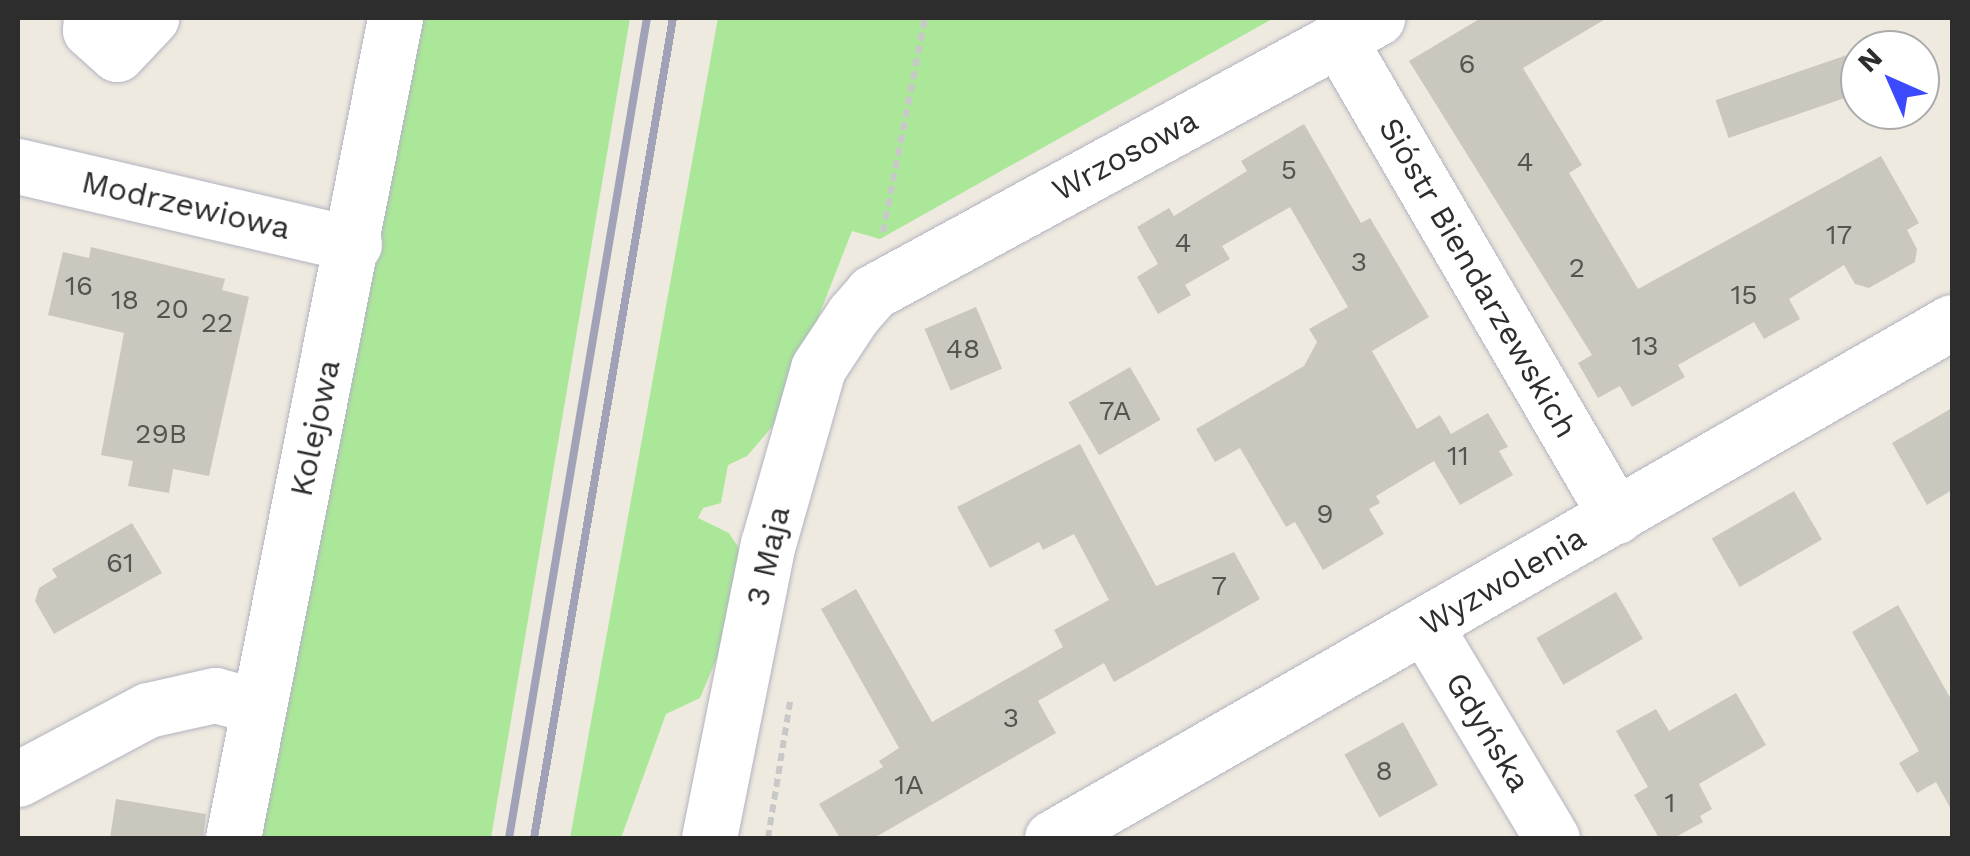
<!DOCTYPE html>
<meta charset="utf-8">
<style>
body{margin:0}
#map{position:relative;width:1970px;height:856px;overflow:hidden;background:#efeadf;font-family:"Work Sans",sans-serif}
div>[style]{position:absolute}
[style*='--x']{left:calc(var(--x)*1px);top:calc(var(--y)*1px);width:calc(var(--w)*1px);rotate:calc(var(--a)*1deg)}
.green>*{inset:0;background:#abe799}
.building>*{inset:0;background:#cac7be;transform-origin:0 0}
.path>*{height:6px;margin-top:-3px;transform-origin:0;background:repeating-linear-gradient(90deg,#c8c8c8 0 8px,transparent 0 13px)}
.roads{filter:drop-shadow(0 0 2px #b3b3c1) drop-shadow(0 0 2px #b3b3c1)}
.minor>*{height:55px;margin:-27.5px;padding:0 27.5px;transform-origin:27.5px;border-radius:27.5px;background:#fff}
.rail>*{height:8px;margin:-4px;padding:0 4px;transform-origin:4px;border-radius:4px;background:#a1a1b8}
span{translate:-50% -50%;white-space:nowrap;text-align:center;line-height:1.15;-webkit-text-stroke:10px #fff;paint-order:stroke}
.number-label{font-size:28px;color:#545451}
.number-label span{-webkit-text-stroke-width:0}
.street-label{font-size:32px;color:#2d2d2d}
.frame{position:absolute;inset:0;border:20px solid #2d2d2d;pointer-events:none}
.north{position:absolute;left:1840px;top:30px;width:100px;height:100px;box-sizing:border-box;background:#fff;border:2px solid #ababab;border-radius:50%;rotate:315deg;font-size:28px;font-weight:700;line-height:40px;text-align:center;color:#2d2d2d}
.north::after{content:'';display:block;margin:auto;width:35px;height:45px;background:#3b49ff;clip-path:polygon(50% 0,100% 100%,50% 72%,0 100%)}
</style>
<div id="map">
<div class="green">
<div style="clip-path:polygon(417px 18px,630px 18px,491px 838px,252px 838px)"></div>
<div style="clip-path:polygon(718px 18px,1274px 18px,880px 239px,852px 231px,778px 420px,747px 456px,728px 465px,721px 503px,703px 508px,698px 518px,729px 533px,740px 550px,731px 624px,700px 698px,666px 714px,621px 838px,570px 838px)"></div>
</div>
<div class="building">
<div style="clip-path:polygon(1481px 18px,1607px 18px,1523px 68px,1582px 165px,1569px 173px,1638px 289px,1881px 156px,1919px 223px,1907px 230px,1917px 249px,1915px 262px,1869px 288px,1855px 284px,1844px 265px,1789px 299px,1800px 319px,1764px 339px,1754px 322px,1678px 365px,1685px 377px,1632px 407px,1620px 386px,1598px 398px,1578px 363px,1592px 355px,1409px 61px)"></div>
<div style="left:1847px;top:55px;width:40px;height:139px;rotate:71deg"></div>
<div style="clip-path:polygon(1304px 124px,1361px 223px,1370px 218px,1429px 317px,1372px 351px,1417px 429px,1440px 415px,1451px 434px,1488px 413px,1508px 447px,1499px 451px,1513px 475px,1460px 505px,1434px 461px,1376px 496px,1380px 503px,1369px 509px,1384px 534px,1323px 570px,1295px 522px,1286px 527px,1240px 448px,1215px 462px,1196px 429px,1304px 366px,1317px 342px,1309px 329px,1348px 307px,1290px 207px,1222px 246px,1230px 259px,1185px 285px,1191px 295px,1158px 314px,1137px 277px,1158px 264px,1137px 227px,1169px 208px,1174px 216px,1247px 171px,1241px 161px)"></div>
<div style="clip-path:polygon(91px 247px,225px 279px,222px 290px,249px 297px,209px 476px,173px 469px,169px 493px,128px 486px,133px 461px,101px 455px,124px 333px,48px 315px,63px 252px,89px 258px)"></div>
<div style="left:976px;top:307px;width:67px;height:56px;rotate:67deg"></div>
<div style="left:1130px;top:367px;width:61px;height:71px;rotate:60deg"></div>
<div style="clip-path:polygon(1952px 408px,1952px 490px,1927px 505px,1892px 443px)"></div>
<div style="clip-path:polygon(1080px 444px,1156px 586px,1234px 552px,1260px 599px,1114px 682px,1104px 663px,1038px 701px,1056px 733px,874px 838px,840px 838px,819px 804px,883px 767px,879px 761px,899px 748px,821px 609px,856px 589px,932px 722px,1063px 647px,1054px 630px,1109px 600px,1074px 534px,1043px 550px,1039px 542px,990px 568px,957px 507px)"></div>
<div style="left:1794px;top:491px;width:56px;height:95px;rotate:60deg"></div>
<div style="clip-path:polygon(132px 523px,162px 573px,54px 634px,35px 601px,39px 588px,57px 577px,52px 569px)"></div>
<div style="left:1616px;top:592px;width:54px;height:92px;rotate:60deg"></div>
<div style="clip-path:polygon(1898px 605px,1952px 701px,1952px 811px,1936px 782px,1917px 793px,1899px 763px,1919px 751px,1852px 632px)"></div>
<div style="clip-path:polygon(1736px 693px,1766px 745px,1699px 784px,1712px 809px,1700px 816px,1703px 822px,1674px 838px,1659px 838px,1634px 795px,1648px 787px,1616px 731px,1656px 709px,1669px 731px)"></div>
<div style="left:1403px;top:722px;width:72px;height:67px;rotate:61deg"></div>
<div style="clip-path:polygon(116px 799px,206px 814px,203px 838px,110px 838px)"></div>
</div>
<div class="path">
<div style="--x:883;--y:232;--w:218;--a:-78.9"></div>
<div style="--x:768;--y:838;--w:138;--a:-80.8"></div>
</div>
<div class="roads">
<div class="minor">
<div style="--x:91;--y:18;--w:12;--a:95"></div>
<div style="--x:90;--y:30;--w:36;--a:42"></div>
<div style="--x:117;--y:54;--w:50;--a:-46.6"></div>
<div style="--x:1339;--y:40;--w:551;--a:59.8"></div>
<div style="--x:18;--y:166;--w:345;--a:13.1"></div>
<div style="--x:1425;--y:626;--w:247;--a:59.1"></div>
<div style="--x:18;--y:779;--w:147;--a:-28"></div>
<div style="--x:148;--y:710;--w:69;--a:-12.6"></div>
<div style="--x:215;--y:695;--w:42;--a:15"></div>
<div style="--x:233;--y:838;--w:836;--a:-78.82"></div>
<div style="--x:709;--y:838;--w:300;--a:-78.7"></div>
<div style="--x:768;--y:544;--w:183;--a:-74.1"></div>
<div style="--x:818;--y:368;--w:64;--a:-56.6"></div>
<div style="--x:853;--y:315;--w:30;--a:-49"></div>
<div style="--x:873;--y:292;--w:574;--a:-28.53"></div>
<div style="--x:1052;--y:838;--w:1037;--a:-29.83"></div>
</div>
</div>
<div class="rail">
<div style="--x:509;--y:838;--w:832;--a:-80.45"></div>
<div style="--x:534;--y:838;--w:832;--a:-80.38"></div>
</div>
<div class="number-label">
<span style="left:1467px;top:64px">6</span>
<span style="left:1525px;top:162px">4</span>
<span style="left:1289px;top:170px">5</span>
<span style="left:1839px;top:235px">17</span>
<span style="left:1183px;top:243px">4</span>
<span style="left:1359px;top:262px">3</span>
<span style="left:1577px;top:268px">2</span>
<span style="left:79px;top:286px">16</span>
<span style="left:1744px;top:295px">15</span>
<span style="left:125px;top:300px">18</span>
<span style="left:172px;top:309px">20</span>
<span style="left:217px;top:323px">22</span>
<span style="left:1645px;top:346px">13</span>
<span style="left:963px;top:349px">48</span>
<span style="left:1115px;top:411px">7A</span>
<span style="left:161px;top:434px">29B</span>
<span style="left:1458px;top:456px">11</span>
<span style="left:1325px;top:514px">9</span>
<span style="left:120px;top:563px">61</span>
<span style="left:1219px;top:586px">7</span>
<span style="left:1011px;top:718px">3</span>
<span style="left:1384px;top:771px">8</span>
<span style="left:909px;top:785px">1A</span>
<span style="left:1670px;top:803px">1</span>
</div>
<div class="street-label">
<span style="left:1125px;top:155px;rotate:-28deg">Wrzosowa</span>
<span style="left:186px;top:205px;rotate:13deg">Modrzewiowa</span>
<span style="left:1478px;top:278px;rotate:60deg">Sióstr Biendarzewskich</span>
<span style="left:315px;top:428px;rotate:-78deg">Kolejowa</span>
<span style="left:768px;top:556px;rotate:-77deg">3 Maja</span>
<span style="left:1503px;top:581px;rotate:-30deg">Wyzwolenia</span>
<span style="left:1488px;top:732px;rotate:59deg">Gdyńska</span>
</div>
<div class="frame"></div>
<div class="north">N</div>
</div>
